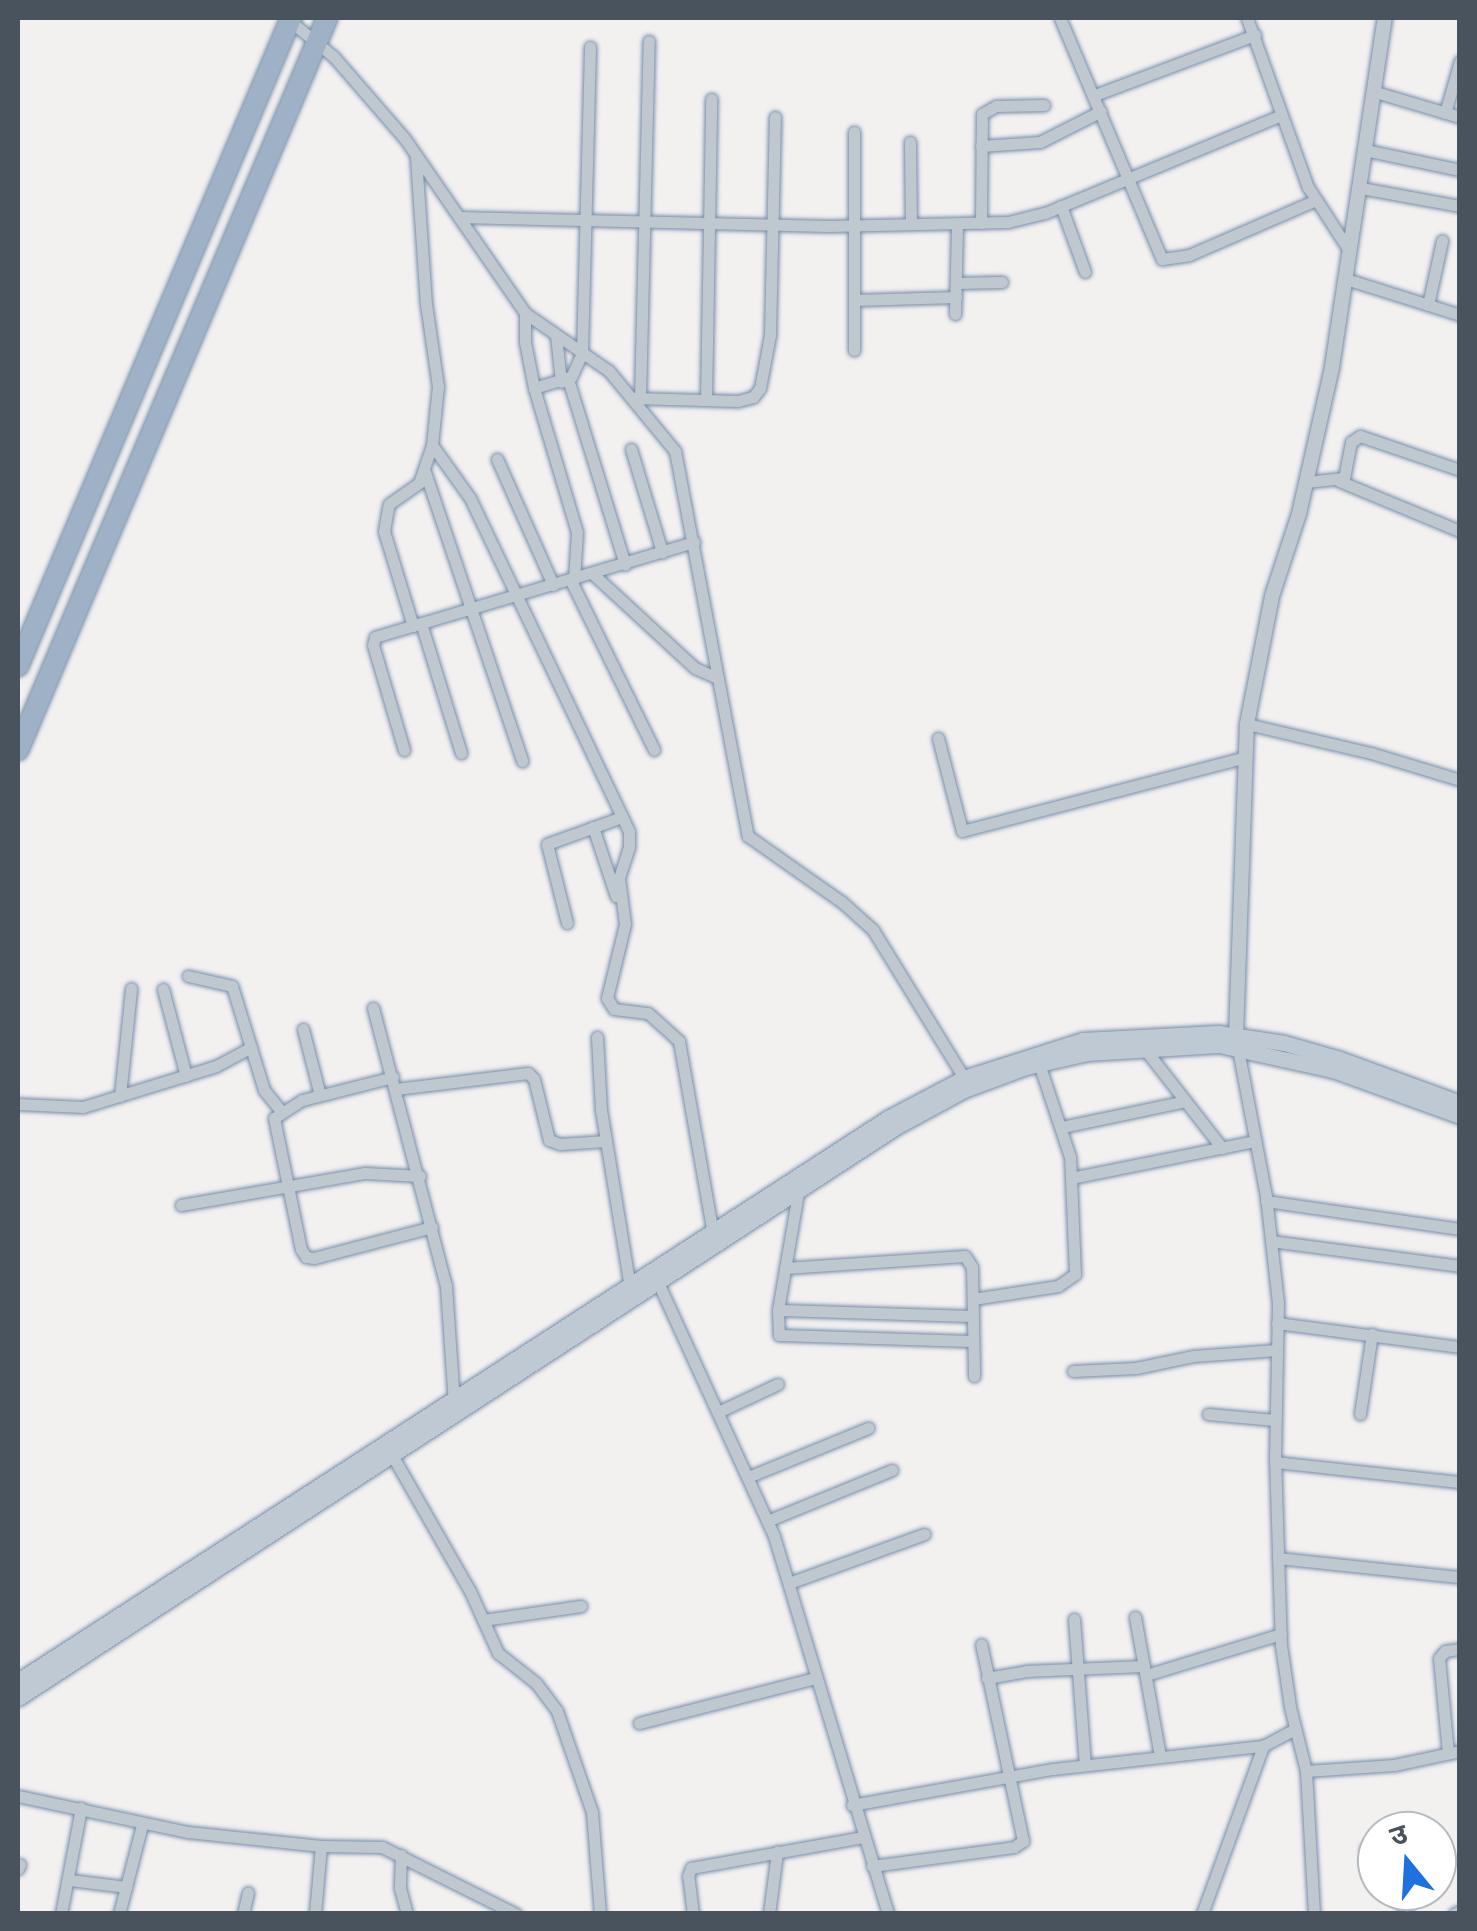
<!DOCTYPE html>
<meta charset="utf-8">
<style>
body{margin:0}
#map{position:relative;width:1477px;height:1931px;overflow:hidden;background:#f3f0f0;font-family:"PT Sans Narrow","Noto Sans Devanagari",sans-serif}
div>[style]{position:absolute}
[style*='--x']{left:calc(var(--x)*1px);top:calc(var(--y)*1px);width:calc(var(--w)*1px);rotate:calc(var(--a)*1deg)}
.roads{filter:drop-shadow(0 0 2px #758ea9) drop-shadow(0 0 2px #758ea9)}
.minor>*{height:11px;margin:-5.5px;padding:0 5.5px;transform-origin:5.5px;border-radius:5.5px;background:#bfc8cf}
.tertiary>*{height:14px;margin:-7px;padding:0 7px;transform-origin:7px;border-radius:7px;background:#bfc8cf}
.secondary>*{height:15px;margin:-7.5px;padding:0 7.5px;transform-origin:7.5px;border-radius:7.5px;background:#bfc9d3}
.trunk>*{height:20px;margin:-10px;padding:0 10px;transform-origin:10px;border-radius:10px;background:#9eb1c6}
span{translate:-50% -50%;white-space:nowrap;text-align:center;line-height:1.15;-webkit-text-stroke:8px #fff;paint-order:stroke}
.frame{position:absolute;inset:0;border:20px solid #49535d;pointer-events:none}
.north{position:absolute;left:1357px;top:1811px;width:100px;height:100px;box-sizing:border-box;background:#fff;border:2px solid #b6babe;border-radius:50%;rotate:342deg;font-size:28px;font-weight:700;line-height:40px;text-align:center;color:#49535d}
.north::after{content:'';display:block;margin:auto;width:35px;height:45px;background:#1f71de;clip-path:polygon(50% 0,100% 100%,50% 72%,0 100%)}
</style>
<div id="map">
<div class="roads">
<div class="minor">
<div style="--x:1060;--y:18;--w:262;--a:67.1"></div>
<div style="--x:1162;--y:259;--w:27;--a:-8"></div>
<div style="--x:1189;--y:255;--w:136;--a:-23.4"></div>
<div style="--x:1247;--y:18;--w:180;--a:70.2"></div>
<div style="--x:1308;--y:187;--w:77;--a:57.1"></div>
<div style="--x:290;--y:21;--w:57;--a:39.3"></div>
<div style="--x:334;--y:57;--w:108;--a:49.1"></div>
<div style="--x:405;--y:139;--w:211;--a:55.4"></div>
<div style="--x:525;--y:313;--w:102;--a:34.6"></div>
<div style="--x:609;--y:371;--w:104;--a:50.5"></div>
<div style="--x:675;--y:451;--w:392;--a:79.3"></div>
<div style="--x:748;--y:836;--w:115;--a:35.1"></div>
<div style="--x:842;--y:902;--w:42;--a:42.1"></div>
<div style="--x:873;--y:930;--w:174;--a:58.4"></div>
<div style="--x:1372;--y:91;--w:92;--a:16.5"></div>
<div style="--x:1095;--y:95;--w:171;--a:-20.6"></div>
<div style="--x:1445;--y:113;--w:54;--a:-73.9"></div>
<div style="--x:854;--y:132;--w:218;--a:90"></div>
<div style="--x:910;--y:142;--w:82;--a:89.3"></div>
<div style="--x:981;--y:146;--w:59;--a:-3.9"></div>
<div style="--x:1040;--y:142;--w:68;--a:-26.9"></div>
<div style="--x:1365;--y:150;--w:97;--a:11.9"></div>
<div style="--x:416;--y:158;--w:146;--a:86.1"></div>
<div style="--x:426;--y:304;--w:83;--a:81.7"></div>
<div style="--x:438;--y:386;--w:59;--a:95.8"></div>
<div style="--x:432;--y:445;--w:65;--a:54.4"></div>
<div style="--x:470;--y:498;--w:370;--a:64.5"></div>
<div style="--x:629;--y:832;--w:15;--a:90"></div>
<div style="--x:629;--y:847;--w:33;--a:108"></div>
<div style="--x:619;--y:878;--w:46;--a:82.6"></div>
<div style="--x:625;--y:924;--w:76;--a:103.7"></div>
<div style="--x:607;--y:998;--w:13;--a:58"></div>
<div style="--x:614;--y:1009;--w:34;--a:7"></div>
<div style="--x:648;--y:1013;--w:42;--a:42.1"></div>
<div style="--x:679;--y:1041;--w:195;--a:80"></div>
<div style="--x:1361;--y:188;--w:101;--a:10.3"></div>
<div style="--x:1061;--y:206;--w:70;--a:70"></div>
<div style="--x:459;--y:217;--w:370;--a:1.4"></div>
<div style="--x:829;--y:226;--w:179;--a:-1.3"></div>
<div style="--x:1008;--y:222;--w:38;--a:-14"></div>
<div style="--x:1045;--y:213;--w:256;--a:-22.5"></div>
<div style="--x:981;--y:223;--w:109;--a:-89.5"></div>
<div style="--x:982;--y:114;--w:16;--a:-30"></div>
<div style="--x:996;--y:106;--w:48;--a:-1.2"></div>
<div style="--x:1346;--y:279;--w:120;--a:17.5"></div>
<div style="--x:956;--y:283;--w:46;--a:-1.2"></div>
<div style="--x:854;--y:300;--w:102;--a:-1.7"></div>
<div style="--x:1428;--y:305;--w:66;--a:-77.7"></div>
<div style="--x:525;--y:313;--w:29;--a:90"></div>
<div style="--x:525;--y:342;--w:47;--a:78.9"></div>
<div style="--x:534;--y:388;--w:150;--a:73.4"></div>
<div style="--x:577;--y:532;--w:48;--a:93.6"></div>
<div style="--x:955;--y:314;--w:90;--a:-88.7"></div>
<div style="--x:556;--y:335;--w:47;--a:83.9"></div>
<div style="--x:568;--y:379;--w:194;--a:72.9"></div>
<div style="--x:534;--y:388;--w:39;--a:-17"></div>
<div style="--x:571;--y:377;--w:26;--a:-65"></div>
<div style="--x:582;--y:353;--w:306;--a:-88.5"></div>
<div style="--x:634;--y:398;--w:104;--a:1.7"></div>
<div style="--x:738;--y:401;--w:16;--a:-15"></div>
<div style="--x:753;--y:397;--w:11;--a:-52"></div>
<div style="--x:760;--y:388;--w:54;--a:-79.3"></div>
<div style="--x:770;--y:335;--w:218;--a:-88.7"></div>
<div style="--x:640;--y:398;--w:357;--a:-88.6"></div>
<div style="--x:706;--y:400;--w:301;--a:-89"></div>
<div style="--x:631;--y:449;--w:108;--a:73.2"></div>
<div style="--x:497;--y:459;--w:138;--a:66"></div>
<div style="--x:425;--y:472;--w:305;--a:71.4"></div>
<div style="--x:1339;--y:481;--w:131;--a:22.5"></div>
<div style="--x:1306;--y:482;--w:38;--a:-6"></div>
<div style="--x:1344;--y:478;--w:37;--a:-79"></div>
<div style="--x:1351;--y:442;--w:11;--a:-34"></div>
<div style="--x:1360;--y:436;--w:106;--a:18.8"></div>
<div style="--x:593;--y:574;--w:139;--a:42.7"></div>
<div style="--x:695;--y:668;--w:22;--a:24"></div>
<div style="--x:571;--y:581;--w:188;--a:63.8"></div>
<div style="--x:421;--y:623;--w:136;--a:72.9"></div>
<div style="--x:413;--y:626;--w:99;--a:-107"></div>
<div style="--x:384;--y:531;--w:27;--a:-80"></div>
<div style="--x:389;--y:504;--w:37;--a:-35"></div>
<div style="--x:419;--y:483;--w:40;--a:-71.1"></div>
<div style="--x:1247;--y:724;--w:127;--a:13.2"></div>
<div style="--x:1371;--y:753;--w:93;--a:16.9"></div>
<div style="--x:938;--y:738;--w:96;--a:75.5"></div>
<div style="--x:962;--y:831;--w:289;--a:-14.6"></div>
<div style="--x:404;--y:750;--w:109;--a:-106.4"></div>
<div style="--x:373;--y:645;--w:8;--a:-76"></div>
<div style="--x:375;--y:637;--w:333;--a:-16.6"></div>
<div style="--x:593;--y:827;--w:73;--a:71.6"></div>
<div style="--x:567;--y:923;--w:81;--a:-104.2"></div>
<div style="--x:547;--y:844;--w:80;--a:-19.8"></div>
<div style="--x:188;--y:976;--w:45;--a:12.8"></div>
<div style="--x:232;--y:986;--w:109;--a:72.9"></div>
<div style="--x:264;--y:1090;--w:26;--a:51"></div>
<div style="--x:163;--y:989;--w:90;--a:75.2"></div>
<div style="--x:373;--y:1008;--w:287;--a:75.3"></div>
<div style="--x:446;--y:1286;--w:116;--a:86.1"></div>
<div style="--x:303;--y:1029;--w:68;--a:75.6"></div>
<div style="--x:597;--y:1037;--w:73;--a:86.9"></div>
<div style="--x:601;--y:1110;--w:179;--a:80.7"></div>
<div style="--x:1237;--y:1044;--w:155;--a:79.2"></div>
<div style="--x:1266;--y:1196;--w:108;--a:83.6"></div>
<div style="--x:1278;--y:1303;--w:154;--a:91.1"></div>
<div style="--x:1275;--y:1457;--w:188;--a:88.2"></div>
<div style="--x:1281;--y:1645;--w:63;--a:81.7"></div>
<div style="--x:1290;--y:1707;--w:66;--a:76"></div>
<div style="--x:1306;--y:1771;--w:143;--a:86.8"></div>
<div style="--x:1144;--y:1048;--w:127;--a:52"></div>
<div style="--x:393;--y:1077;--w:94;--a:165.8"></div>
<div style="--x:302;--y:1100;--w:33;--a:147"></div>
<div style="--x:274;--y:1118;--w:134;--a:78.4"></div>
<div style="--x:301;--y:1249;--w:9;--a:58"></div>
<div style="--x:306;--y:1257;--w:8;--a:7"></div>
<div style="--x:314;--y:1258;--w:122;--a:-14.7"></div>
<div style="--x:396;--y:1089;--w:133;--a:-6.9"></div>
<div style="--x:528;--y:1073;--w:8;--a:45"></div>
<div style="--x:534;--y:1079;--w:63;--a:76.2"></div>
<div style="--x:549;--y:1140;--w:12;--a:20"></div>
<div style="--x:560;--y:1144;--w:46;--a:-3.7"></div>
<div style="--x:120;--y:1096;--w:108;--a:-84.1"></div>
<div style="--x:18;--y:1104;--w:65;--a:2.6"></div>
<div style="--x:83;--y:1107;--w:139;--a:-17.1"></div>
<div style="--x:216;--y:1066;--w:40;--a:-28"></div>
<div style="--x:1062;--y:1127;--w:126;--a:-11.9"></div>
<div style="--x:1071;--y:1178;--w:188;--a:-11.4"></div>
<div style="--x:798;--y:1193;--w:119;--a:99.7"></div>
<div style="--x:778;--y:1310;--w:25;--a:88"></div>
<div style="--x:779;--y:1335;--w:194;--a:1.8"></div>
<div style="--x:1266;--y:1201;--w:196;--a:8.2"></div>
<div style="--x:181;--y:1205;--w:187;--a:-9.9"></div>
<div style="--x:365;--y:1173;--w:55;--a:3.1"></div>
<div style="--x:1271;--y:1241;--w:191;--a:7.5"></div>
<div style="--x:785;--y:1268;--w:180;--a:-3.8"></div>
<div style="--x:965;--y:1256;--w:13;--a:58"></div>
<div style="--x:972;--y:1267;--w:109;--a:88.9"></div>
<div style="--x:655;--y:1276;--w:286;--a:65.4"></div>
<div style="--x:774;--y:1536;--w:395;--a:73.2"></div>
<div style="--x:973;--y:1299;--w:86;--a:-8.7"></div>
<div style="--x:1058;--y:1286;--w:21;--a:-35"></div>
<div style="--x:1075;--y:1274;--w:117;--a:-92.4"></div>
<div style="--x:1070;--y:1157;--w:98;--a:-108.4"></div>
<div style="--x:778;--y:1310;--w:195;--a:1.8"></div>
<div style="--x:1277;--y:1323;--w:185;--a:7.5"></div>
<div style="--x:1073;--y:1371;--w:63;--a:-2.7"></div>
<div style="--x:1136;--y:1368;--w:58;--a:-11.9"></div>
<div style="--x:1193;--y:1356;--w:84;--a:-4.1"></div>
<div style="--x:718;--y:1412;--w:66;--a:-25"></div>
<div style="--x:1208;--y:1414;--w:67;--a:5.1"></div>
<div style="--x:1360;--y:1414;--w:81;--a:-81.5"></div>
<div style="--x:388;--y:1448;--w:165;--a:60.2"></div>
<div style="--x:470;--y:1591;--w:68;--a:65.7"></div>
<div style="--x:498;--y:1653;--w:48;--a:38.3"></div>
<div style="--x:536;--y:1683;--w:35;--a:53"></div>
<div style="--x:557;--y:1711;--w:107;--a:70.9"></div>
<div style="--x:592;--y:1812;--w:102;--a:85.5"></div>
<div style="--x:1275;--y:1462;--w:186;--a:6.2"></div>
<div style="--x:748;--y:1477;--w:130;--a:-22.2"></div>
<div style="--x:767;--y:1521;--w:135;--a:-22.2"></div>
<div style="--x:1278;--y:1558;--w:183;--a:6"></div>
<div style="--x:789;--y:1583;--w:144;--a:-19.9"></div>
<div style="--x:1135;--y:1617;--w:141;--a:79.8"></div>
<div style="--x:1074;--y:1619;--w:146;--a:85.7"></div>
<div style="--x:483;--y:1620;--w:99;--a:-8.1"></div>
<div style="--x:1146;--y:1675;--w:141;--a:-16.9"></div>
<div style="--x:987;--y:1678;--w:40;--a:-10"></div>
<div style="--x:1026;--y:1671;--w:118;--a:-2.4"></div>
<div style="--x:639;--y:1723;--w:183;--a:-14.3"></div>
<div style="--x:1448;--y:1753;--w:95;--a:-95.4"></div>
<div style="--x:1439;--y:1658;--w:9;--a:-49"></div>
<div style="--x:1445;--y:1651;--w:15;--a:-8"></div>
<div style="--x:1306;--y:1771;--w:88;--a:-3.9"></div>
<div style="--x:1394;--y:1765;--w:67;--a:-12"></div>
<div style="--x:18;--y:1796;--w:174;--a:12"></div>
<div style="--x:188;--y:1832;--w:134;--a:6"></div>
<div style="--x:321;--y:1846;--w:61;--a:0.9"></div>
<div style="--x:382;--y:1847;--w:150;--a:26.6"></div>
<div style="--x:852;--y:1805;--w:204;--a:-10.2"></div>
<div style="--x:1053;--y:1769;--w:211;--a:-6.3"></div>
<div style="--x:1263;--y:1746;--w:36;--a:-28"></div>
<div style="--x:1366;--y:1849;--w:20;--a:57"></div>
<div style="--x:401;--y:1855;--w:33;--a:92"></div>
<div style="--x:400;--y:1888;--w:27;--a:75"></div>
<div style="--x:872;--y:1866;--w:143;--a:-7.6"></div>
<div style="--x:1014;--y:1847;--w:11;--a:-34"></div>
<div style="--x:1023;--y:1841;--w:201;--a:-102"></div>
<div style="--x:18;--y:1869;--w:5;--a:-68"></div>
<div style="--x:70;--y:1880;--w:57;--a:7"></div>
<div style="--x:1393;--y:1891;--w:27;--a:57"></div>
<div style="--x:61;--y:1914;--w:108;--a:-79.3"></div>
<div style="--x:119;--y:1914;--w:92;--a:-75.5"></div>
<div style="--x:243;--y:1914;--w:22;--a:-77"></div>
<div style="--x:315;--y:1914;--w:68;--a:-85"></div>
<div style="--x:693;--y:1914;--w:38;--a:-97"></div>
<div style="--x:688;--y:1876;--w:9;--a:-69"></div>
<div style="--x:691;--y:1868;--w:175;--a:-10.2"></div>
<div style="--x:769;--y:1914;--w:63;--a:-82.6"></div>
<div style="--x:1202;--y:1914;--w:179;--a:-70"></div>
<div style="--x:1454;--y:1914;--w:7;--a:-27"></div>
</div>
<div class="tertiary">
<div style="--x:1236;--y:1036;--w:312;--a:-88"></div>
<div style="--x:1247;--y:724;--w:130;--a:-78.9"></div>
<div style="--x:1272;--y:596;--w:86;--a:-71.8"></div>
<div style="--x:1299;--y:514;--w:151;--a:-77.3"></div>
<div style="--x:1332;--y:367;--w:353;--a:-81.4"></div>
</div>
<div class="secondary">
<div style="--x:18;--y:1681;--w:1036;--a:-32.91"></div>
<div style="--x:888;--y:1118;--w:86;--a:-27.8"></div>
<div style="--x:964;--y:1078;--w:125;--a:-17.7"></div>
<div style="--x:1083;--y:1040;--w:135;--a:-3"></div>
<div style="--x:1218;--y:1033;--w:67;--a:8.6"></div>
<div style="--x:1284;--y:1043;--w:58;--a:15.9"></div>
<div style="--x:1340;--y:1059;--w:128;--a:20.1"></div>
<div style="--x:18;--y:1698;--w:1047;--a:-33.04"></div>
<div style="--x:896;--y:1127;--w:77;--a:-28.6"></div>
<div style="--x:964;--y:1090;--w:66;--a:-20.4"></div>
<div style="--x:1026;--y:1067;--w:63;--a:-12.9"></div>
<div style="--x:1087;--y:1053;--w:132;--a:-3.5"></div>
<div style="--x:1219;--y:1045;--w:117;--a:12.4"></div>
<div style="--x:1333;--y:1070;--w:135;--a:19.9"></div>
</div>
<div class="trunk">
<div style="--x:18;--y:666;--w:703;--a:-67.15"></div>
<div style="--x:18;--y:750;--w:795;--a:-67.11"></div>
</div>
</div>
<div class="frame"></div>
<div class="north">उ</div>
</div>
